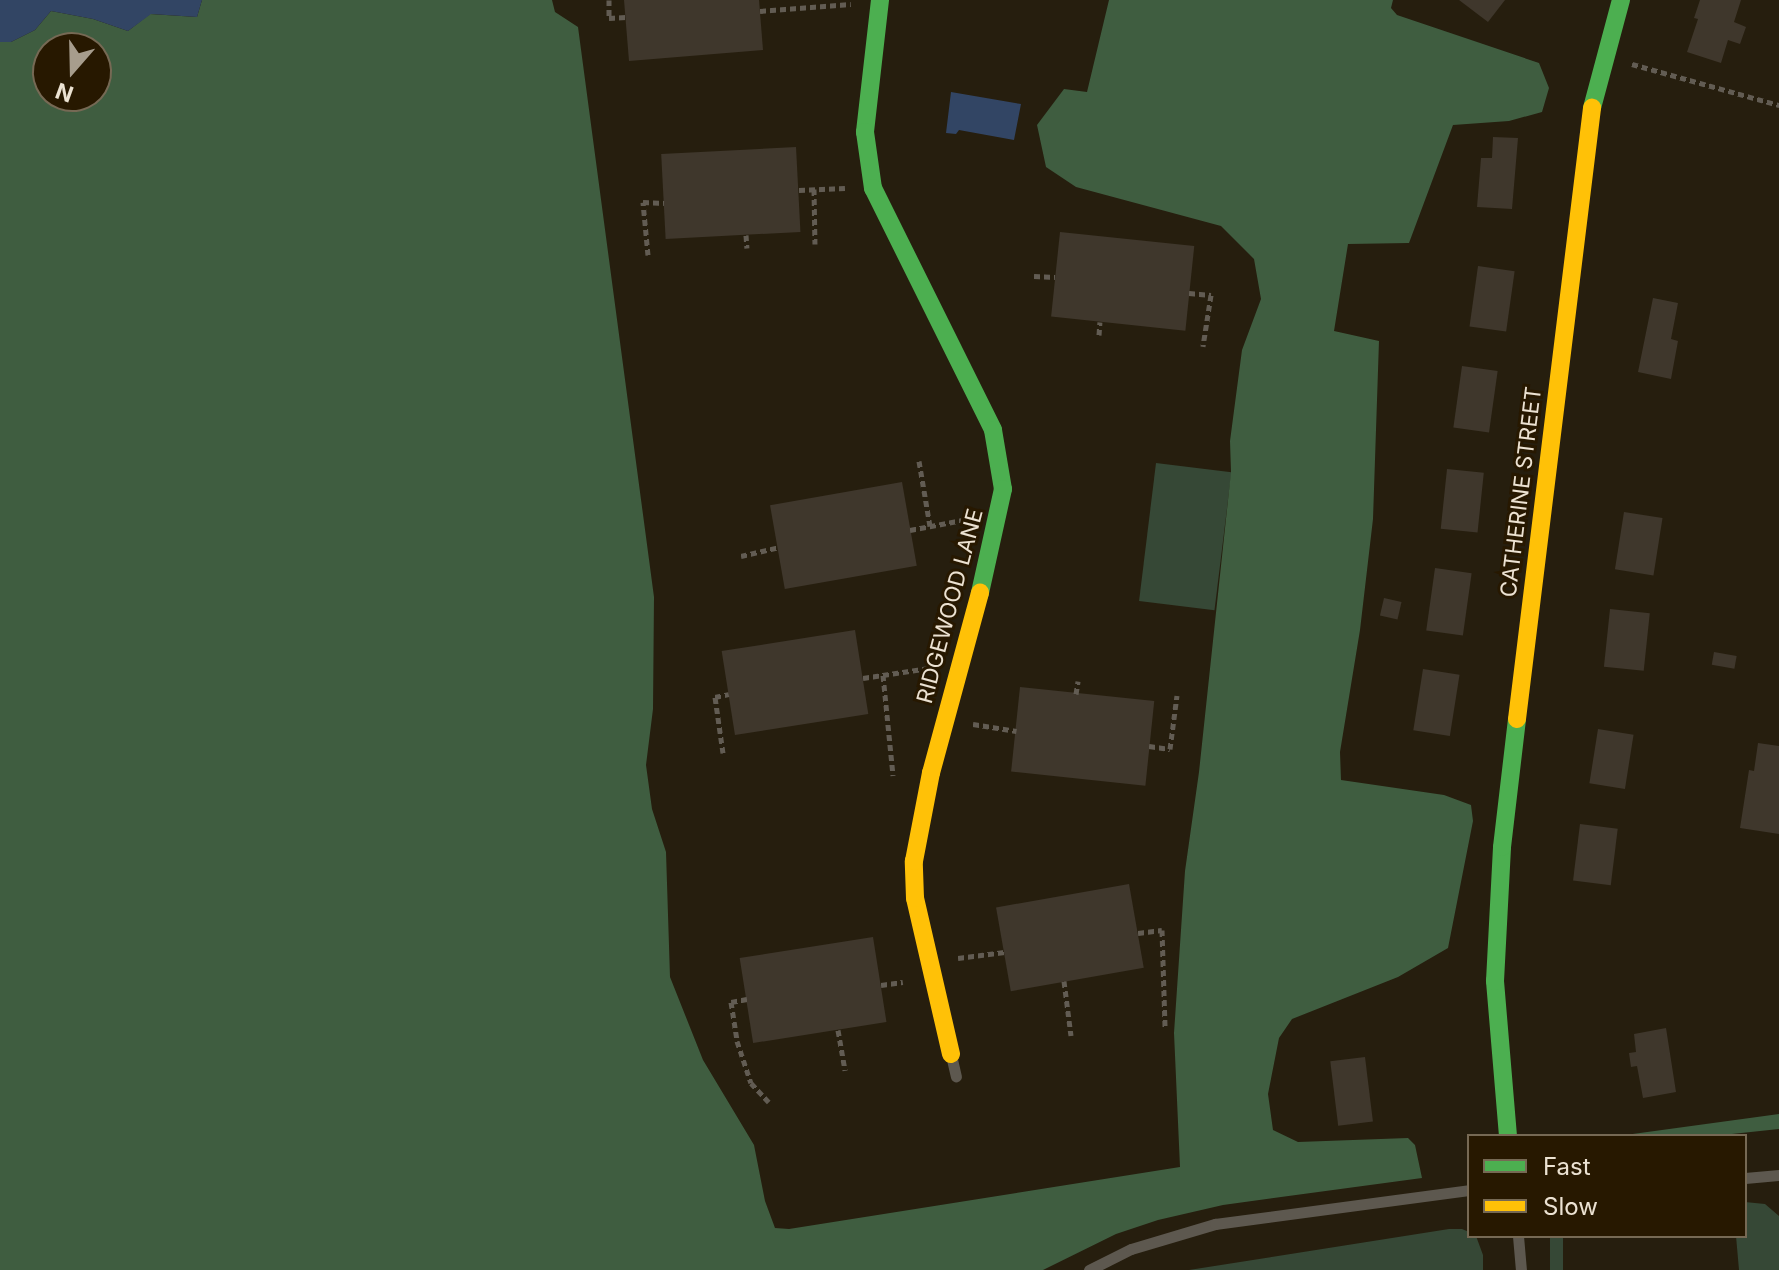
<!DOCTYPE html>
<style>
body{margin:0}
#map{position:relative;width:1779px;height:1270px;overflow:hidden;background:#261e0e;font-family:Inter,sans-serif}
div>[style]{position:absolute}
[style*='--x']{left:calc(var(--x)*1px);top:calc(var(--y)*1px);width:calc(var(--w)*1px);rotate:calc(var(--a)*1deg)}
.green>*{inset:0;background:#364836;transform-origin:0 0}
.forest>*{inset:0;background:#3f5d40}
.water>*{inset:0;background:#324564}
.building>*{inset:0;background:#3f372c;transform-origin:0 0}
.path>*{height:5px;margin-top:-2.5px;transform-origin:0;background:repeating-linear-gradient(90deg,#625c53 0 6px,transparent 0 10px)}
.lane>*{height:11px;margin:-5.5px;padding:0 5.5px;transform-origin:5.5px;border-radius:5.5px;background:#5d584f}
.fast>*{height:18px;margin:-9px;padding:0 9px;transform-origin:9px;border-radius:9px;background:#4caf50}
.slow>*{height:18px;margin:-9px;padding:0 9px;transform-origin:9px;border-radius:9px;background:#ffc107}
span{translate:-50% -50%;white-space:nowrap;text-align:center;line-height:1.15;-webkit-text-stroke:6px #271800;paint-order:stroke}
.street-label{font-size:22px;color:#ece2d2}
.legend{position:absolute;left:1467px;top:1134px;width:280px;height:104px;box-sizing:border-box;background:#271800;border:2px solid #766954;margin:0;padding:10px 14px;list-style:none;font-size:24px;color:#ece2d2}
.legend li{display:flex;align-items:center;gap:16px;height:40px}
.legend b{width:40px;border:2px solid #766954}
.north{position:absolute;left:32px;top:32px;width:80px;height:80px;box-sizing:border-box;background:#271800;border:2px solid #766954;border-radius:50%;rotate:200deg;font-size:22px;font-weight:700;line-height:32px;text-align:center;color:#ece2d2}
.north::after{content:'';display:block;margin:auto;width:28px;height:36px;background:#a79d8d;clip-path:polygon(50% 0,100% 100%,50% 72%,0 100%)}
</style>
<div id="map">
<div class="green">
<div style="left:1156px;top:463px;width:76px;height:139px;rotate:7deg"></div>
<div style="clip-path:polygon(1745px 1202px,1765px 1204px,1779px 1216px,1779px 1270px,1739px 1270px,1736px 1236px,1745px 1236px)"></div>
<div style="clip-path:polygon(1449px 1229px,1462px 1229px,1469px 1232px,1469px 1236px,1476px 1236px,1483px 1255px,1483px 1270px,1189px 1270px)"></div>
<div style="left:1550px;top:1236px;width:13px;height:34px"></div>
</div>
<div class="forest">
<div style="clip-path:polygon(evenodd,202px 0,552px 0,555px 12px,578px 27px,654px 597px,653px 709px,646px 765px,652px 809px,666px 852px,670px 977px,703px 1060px,754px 1145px,765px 1201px,775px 1228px,789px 1229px,1180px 1167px,1174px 1033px,1185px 871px,1199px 772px,1231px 472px,1230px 441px,1242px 350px,1261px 299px,1254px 259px,1221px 226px,1076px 187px,1046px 167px,1037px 125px,1064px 89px,1087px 92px,1109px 0,1393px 0,1391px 8px,1397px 15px,1539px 63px,1549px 88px,1542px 112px,1509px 121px,1453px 125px,1409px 243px,1348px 244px,1334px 331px,1379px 341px,1373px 519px,1360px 630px,1340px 752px,1341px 780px,1444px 795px,1471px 805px,1473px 821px,1448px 948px,1398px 977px,1292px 1019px,1279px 1038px,1268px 1094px,1273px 1130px,1298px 1142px,1408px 1138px,1415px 1145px,1422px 1178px,1223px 1205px,1158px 1220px,1116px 1234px,1043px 1270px,0 1270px,0 42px,11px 42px,35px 30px,51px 11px,93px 19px,128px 31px,150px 14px,197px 17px,202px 0,48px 48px,96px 48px,96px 96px,48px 96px,48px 48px)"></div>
<div style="clip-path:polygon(1779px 1114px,1779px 1129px,1713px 1136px,1618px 1136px)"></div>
</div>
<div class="water">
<div style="clip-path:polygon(0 0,202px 0,197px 17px,151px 14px,128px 31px,93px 19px,51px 11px,35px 30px,11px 42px,0 42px)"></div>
<div style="clip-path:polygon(951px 92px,1021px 104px,1014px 140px,959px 130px,956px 134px,946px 133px)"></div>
</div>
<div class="building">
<div style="clip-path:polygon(624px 0,759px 0,763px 50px,629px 61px)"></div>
<div style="clip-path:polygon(1459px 0,1505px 0,1488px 22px)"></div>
<div style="clip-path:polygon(1700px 0,1741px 0,1734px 22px,1746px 27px,1740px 44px,1728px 40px,1721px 63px,1687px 52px,1698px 19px,1694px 18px)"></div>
<div style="clip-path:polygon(1493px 137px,1518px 138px,1512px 209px,1477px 207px,1481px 158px,1492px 158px)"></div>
<div style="left:796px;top:147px;width:85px;height:135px;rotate:87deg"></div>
<div style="left:1060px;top:232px;width:135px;height:85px;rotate:6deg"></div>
<div style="left:1478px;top:266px;width:37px;height:61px;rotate:8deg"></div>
<div style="clip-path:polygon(1653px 298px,1678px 303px,1671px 339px,1678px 341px,1671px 379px,1638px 372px)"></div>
<div style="left:1462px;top:366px;width:36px;height:62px;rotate:8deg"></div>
<div style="left:1447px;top:469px;width:37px;height:60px;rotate:6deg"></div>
<div style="left:902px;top:482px;width:85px;height:134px;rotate:80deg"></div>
<div style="left:1624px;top:512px;width:39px;height:58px;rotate:9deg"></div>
<div style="left:1435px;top:568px;width:37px;height:63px;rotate:8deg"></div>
<div style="left:1384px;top:598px;width:18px;height:18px;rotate:13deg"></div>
<div style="left:1610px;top:609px;width:40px;height:58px;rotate:6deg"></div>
<div style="left:855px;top:630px;width:85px;height:135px;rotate:81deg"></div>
<div style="left:1714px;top:652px;width:23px;height:13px;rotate:10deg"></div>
<div style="left:1423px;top:669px;width:37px;height:62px;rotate:9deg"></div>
<div style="left:1020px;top:687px;width:135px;height:85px;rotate:6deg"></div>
<div style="left:1598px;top:729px;width:36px;height:55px;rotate:9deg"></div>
<div style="clip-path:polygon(1758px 743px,1779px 746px,1779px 834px,1740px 828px,1749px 770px,1754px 771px)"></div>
<div style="left:1580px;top:824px;width:38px;height:57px;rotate:7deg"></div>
<div style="left:1129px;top:884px;width:85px;height:135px;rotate:80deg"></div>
<div style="left:873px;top:937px;width:86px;height:135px;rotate:81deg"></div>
<div style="clip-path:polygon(1666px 1028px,1676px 1092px,1643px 1098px,1637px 1066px,1631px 1067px,1629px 1053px,1636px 1052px,1634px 1034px)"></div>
<div style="left:1365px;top:1057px;width:65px;height:35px;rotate:83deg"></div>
</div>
<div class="path">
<div style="--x:609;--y:0;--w:18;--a:90"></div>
<div style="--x:609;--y:18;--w:17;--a:-3"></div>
<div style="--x:760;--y:11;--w:91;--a:-4.4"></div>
<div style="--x:1632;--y:64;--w:153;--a:15.6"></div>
<div style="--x:814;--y:189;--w:55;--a:89"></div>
<div style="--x:799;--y:190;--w:46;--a:-2.5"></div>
<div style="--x:746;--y:235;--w:13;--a:86"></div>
<div style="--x:648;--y:255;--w:53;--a:-95.4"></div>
<div style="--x:643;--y:202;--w:21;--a:3"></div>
<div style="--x:1034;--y:276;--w:21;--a:3"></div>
<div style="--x:1189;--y:293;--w:22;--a:5"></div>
<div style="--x:1211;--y:295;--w:52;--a:98.9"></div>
<div style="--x:1099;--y:335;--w:13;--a:-86"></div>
<div style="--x:919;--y:461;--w:66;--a:80.4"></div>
<div style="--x:910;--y:530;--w:59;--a:-10.7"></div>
<div style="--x:741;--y:556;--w:37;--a:-13"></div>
<div style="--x:883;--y:675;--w:101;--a:84.3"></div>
<div style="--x:863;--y:678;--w:67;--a:-8.6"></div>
<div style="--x:1076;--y:694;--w:13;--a:-81"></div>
<div style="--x:973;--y:724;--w:44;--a:9.2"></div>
<div style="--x:1149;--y:746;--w:21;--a:8"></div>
<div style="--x:1170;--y:749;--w:54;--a:-82.6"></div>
<div style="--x:723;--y:753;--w:57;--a:-98.1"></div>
<div style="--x:715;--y:697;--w:14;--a:-12"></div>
<div style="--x:1138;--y:933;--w:24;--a:-7"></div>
<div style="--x:1162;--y:930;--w:98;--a:88.2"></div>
<div style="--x:958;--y:958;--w:47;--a:-7.3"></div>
<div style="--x:1064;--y:981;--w:55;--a:82.7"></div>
<div style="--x:881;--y:985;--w:22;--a:-8"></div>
<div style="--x:747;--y:999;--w:16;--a:169"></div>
<div style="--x:731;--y:1002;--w:39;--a:81"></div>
<div style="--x:737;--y:1041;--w:44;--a:71.6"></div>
<div style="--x:751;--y:1083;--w:26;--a:47"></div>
<div style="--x:838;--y:1030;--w:41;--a:80.1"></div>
</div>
<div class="lane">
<div style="--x:951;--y:1055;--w:22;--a:77"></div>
<div style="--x:1745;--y:1178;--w:34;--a:-5"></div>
<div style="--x:1518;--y:1236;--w:34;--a:85"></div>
<div style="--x:1089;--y:1270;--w:47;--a:-26.6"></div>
<div style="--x:1131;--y:1249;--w:88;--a:-16.6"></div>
<div style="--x:1215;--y:1224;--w:256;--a:-7.6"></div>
</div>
<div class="fast">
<div style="--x:880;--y:0;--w:133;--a:96.5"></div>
<div style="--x:865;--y:132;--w:57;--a:81.9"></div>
<div style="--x:873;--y:188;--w:270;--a:63.6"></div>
<div style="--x:993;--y:430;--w:60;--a:80.4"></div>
<div style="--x:1003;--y:489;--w:107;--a:102.5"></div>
<div style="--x:1592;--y:108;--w:112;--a:-75"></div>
<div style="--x:1508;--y:1136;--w:156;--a:-94.8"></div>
<div style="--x:1495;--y:981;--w:134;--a:-87"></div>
<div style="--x:1502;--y:847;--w:129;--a:-83.3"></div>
</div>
<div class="slow">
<div style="--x:1517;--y:719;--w:616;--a:-83"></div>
<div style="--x:951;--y:1054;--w:160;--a:-103"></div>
<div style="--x:915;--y:898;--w:37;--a:-92"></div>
<div style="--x:914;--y:861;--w:90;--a:-79.1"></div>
<div style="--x:931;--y:773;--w:187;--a:-74.8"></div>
</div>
<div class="street-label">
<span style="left:1521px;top:492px;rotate:-83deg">CATHERINE STREET</span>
<span style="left:950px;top:606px;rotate:-75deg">RIDGEWOOD LANE</span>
</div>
<ul class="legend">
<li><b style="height:10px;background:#4caf50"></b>Fast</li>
<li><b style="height:10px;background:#ffc107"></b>Slow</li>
</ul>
<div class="north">N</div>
</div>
